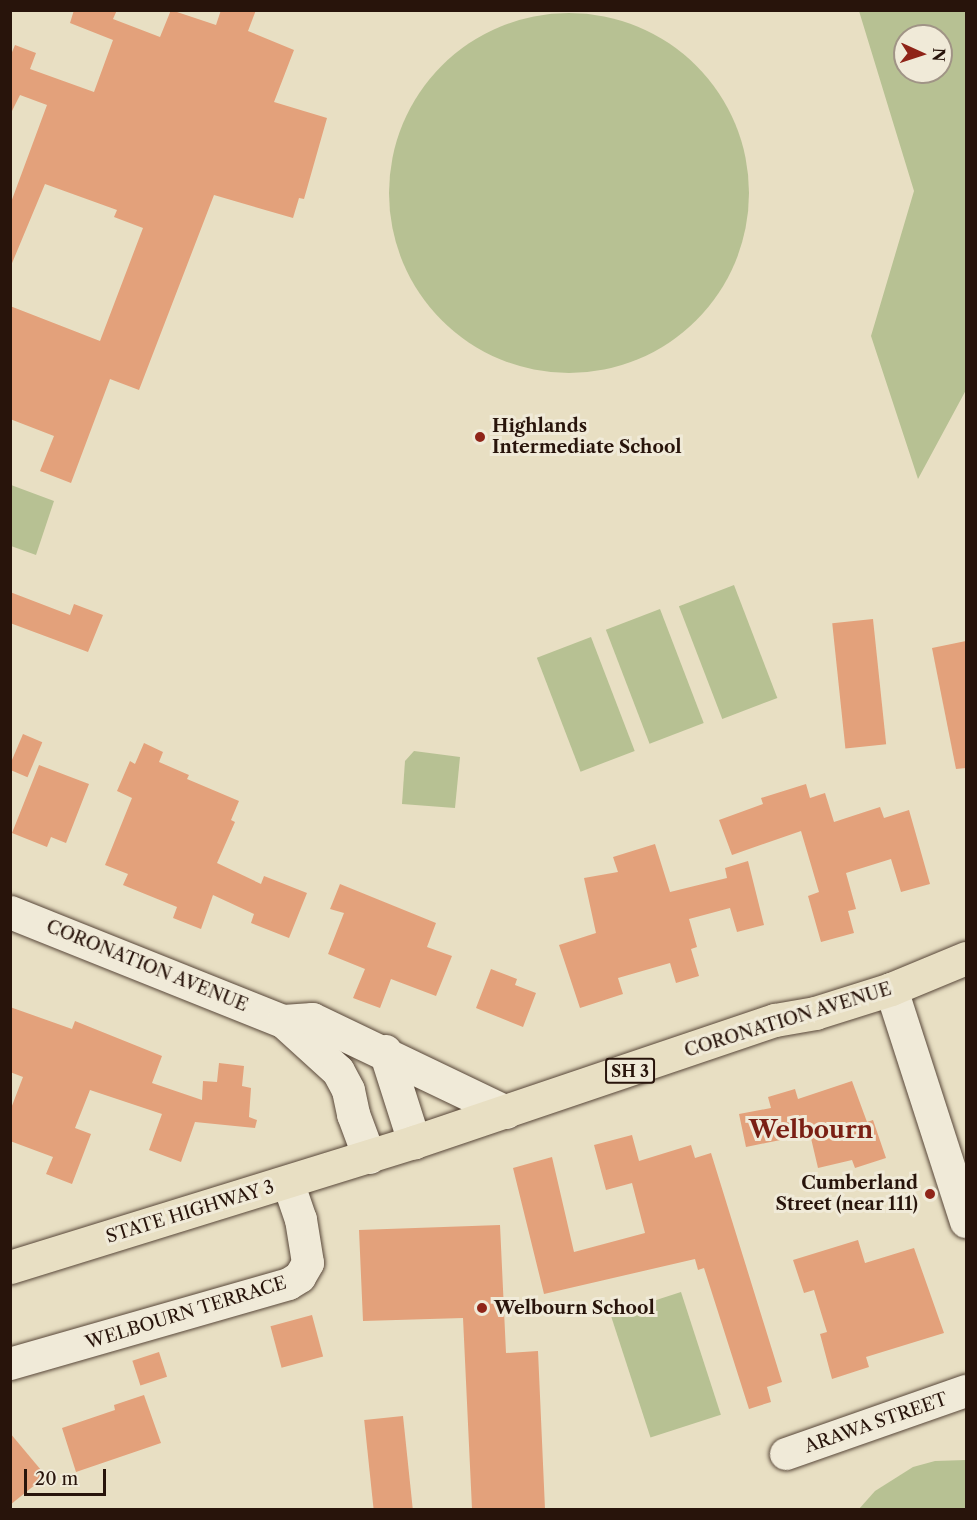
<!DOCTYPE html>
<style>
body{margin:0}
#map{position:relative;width:977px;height:1520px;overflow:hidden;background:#e8dfc3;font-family:"Libre Caslon Text",serif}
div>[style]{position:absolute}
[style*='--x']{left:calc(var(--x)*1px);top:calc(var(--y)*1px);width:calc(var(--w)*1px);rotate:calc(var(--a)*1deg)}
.green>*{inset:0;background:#b7c193;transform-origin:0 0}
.round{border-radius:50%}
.building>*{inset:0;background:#e3a17b;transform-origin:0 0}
.roads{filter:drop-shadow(0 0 2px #584739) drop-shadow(0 0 2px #584739)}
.street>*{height:32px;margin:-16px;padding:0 16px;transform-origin:16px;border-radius:16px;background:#f0ead8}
.secondary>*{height:33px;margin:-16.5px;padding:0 16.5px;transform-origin:16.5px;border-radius:16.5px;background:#f0ead8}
.highway>*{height:33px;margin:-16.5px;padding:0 16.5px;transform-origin:16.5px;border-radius:16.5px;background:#e8dfc3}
.dots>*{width:16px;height:16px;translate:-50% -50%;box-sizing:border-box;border:3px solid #f0ead8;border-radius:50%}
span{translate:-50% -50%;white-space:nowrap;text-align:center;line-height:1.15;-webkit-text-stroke:6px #f0ead8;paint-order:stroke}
.shield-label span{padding:2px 4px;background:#f0ead8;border:2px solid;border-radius:4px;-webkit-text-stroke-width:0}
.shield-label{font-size:16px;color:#28140b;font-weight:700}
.poi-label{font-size:18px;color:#28140b;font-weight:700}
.left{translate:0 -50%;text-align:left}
.right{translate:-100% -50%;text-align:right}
.street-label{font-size:18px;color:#28140b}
.district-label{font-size:24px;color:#7a1f14;font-weight:700}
.frame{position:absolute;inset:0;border:12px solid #28140b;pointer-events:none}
.north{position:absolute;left:893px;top:24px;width:60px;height:60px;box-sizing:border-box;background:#f0ead8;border:2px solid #a09486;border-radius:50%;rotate:93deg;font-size:16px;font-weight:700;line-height:24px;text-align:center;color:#28140b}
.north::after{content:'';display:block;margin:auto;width:21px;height:27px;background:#8f2418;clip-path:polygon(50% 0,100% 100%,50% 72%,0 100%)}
.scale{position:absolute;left:24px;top:1469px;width:82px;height:27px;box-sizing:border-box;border:3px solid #28140b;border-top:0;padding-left:8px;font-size:18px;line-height:21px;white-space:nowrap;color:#28140b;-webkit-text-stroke:4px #f0ead8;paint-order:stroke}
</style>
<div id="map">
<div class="green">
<div style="clip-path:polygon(evenodd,859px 11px,966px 11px,966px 390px,918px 479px,871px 336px,914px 191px,859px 11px,905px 36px,941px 36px,941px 72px,905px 72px,905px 36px)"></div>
<div class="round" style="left:389px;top:13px;width:360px;height:360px"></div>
<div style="clip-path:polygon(11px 485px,54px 501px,36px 555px,11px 546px)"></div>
<div style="left:734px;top:585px;width:121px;height:59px;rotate:69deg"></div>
<div style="left:660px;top:609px;width:122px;height:58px;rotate:69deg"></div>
<div style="left:591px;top:637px;width:122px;height:58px;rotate:69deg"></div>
<div style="clip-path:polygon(414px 751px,460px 757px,455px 808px,402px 804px,405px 761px)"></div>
<div style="left:681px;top:1292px;width:129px;height:74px;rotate:72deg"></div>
<div style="clip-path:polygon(966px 1460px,966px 1509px,859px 1509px,875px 1491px,913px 1467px,935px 1461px)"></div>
</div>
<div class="building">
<div style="clip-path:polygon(74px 10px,117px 10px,113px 19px,160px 37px,171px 10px,216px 25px,221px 10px,256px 10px,248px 31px,294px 50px,274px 102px,327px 118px,304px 199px,299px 198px,293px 218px,214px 195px,139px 390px,110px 379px,71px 483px,40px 471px,54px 436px,10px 419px,10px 306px,100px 341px,143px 228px,114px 217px,117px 210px,45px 184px,10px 268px,10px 205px,47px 105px,20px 95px,10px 115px,10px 57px,15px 45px,36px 53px,30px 69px,94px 92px,113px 40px,70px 23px)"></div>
<div style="clip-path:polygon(10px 592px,70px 615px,74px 604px,103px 615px,88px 652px,10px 623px)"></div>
<div style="left:873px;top:619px;width:126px;height:41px;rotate:84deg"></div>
<div style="clip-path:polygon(966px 641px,966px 768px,956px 769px,932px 648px)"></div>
<div style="left:23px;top:734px;width:21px;height:38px;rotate:23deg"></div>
<div style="clip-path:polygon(144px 743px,163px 752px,159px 762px,189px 775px,187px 779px,239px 801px,231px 820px,235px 822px,217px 863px,261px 884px,264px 876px,307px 893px,289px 938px,251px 923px,254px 914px,213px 895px,201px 929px,173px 918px,177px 907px,123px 885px,128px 874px,105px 865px,132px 798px,117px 791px,130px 761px,135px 764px)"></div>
<div style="clip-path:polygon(39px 765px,89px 784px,66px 843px,51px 837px,47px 847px,12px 833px)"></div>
<div style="clip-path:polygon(806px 784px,810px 798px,825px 793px,834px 822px,880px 807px,884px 818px,909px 810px,930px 884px,901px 892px,891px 859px,846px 873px,856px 909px,848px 911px,854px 933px,821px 942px,808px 896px,819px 892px,801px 831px,732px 855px,719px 820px,763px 804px,761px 798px)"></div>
<div style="clip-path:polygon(655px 844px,670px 892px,727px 878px,725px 868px,748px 861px,764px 925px,737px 932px,730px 908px,689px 919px,697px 947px,691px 949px,699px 976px,676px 983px,670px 963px,618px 978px,623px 994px,580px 1008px,559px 945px,596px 933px,584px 878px,618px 872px,613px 857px)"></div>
<div style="clip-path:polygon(340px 884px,436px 923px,427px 947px,452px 956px,436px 996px,391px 979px,380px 1008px,353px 998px,365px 969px,328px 954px,344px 913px,330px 909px)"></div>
<div style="clip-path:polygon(491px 969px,517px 979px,515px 985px,536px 993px,523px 1027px,476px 1008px)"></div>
<div style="clip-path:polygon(10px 1007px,72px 1029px,75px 1021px,162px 1056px,152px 1083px,202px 1100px,203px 1081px,217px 1082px,219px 1063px,244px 1066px,242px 1086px,251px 1088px,249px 1117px,257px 1120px,255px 1128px,195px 1122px,181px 1162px,149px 1150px,162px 1114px,90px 1090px,75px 1128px,91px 1134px,72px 1184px,46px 1174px,53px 1157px,10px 1141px,10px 1111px,23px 1077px,10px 1072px)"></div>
<div style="clip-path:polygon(852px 1081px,867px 1122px,873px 1120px,886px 1158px,855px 1168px,852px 1160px,818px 1168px,810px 1134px,746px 1147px,739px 1114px,771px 1108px,768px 1097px,795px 1089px,798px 1099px)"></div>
<div style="clip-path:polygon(632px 1135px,639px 1161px,691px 1145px,695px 1158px,711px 1153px,782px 1382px,767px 1387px,771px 1402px,749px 1409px,704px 1268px,698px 1270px,695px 1259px,544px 1294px,513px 1168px,552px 1157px,574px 1252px,645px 1233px,632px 1183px,606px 1190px,594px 1145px)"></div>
<div style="clip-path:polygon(500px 1225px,506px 1353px,538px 1351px,545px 1509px,472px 1509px,463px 1318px,363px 1321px,359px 1230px)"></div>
<div style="clip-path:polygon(858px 1240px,865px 1263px,914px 1248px,944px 1333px,866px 1357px,869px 1367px,832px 1379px,820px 1334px,827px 1332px,814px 1290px,804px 1293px,793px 1260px)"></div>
<div style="left:312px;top:1315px;width:43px;height:43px;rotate:75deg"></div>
<div style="left:159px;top:1352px;width:26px;height:28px;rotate:72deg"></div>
<div style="clip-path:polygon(144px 1395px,161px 1443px,76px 1472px,62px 1428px,115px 1410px,114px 1405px)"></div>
<div style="left:403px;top:1416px;width:94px;height:39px;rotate:84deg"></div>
<div style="clip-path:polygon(10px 1433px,46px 1476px,10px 1505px)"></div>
</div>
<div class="roads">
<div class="street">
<div style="--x:10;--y:1364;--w:290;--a:-16"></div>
<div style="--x:289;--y:1284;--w:13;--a:-32"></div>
<div style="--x:300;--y:1277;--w:16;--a:-60"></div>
<div style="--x:308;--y:1263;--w:44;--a:-99.2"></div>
<div style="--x:301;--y:1220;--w:40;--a:-108.9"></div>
<div style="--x:786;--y:1454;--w:191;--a:-19.3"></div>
</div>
<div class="secondary">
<div style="--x:10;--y:912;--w:294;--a:21.8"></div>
<div style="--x:283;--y:1021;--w:74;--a:42.3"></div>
<div style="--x:338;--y:1071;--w:21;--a:62"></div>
<div style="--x:348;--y:1090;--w:25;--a:78"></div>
<div style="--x:353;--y:1114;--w:46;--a:69.6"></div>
<div style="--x:891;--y:989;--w:244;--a:72.1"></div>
<div style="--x:283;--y:1021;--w:29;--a:-4"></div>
<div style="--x:312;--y:1019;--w:215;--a:25.6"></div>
<div style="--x:385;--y:1051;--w:96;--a:72.3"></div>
</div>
<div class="highway">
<div style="--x:10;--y:1267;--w:423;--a:-17.2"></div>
<div style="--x:414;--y:1142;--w:381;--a:-18.7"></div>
<div style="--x:775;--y:1020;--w:41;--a:-9.9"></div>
<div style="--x:815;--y:1013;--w:80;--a:-17.5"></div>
<div style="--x:891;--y:989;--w:81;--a:-22.5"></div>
</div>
</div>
<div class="dots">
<div style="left:480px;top:437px;background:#8f2418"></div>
<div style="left:930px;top:1194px;background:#8f2418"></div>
<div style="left:482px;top:1308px;background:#8f2418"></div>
</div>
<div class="shield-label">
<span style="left:630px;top:1071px">SH 3</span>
</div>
<div class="poi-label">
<span class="left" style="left:492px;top:437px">Highlands<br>Intermediate School</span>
<span class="right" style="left:918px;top:1194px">Cumberland<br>Street (near 111)</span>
<span class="left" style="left:494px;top:1308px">Welbourn School</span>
</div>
<div class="street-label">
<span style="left:147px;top:966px;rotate:22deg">CORONATION AVENUE</span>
<span style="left:788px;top:1020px;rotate:-17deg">CORONATION AVENUE</span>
<span style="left:190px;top:1212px;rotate:-17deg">STATE HIGHWAY 3</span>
<span style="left:186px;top:1313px;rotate:-17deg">WELBOURN TERRACE</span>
<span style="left:876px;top:1423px;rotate:-19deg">ARAWA STREET</span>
</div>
<div class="district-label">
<span style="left:811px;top:1130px">Welbourn</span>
</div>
<div class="frame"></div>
<div class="north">N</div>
<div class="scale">20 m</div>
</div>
